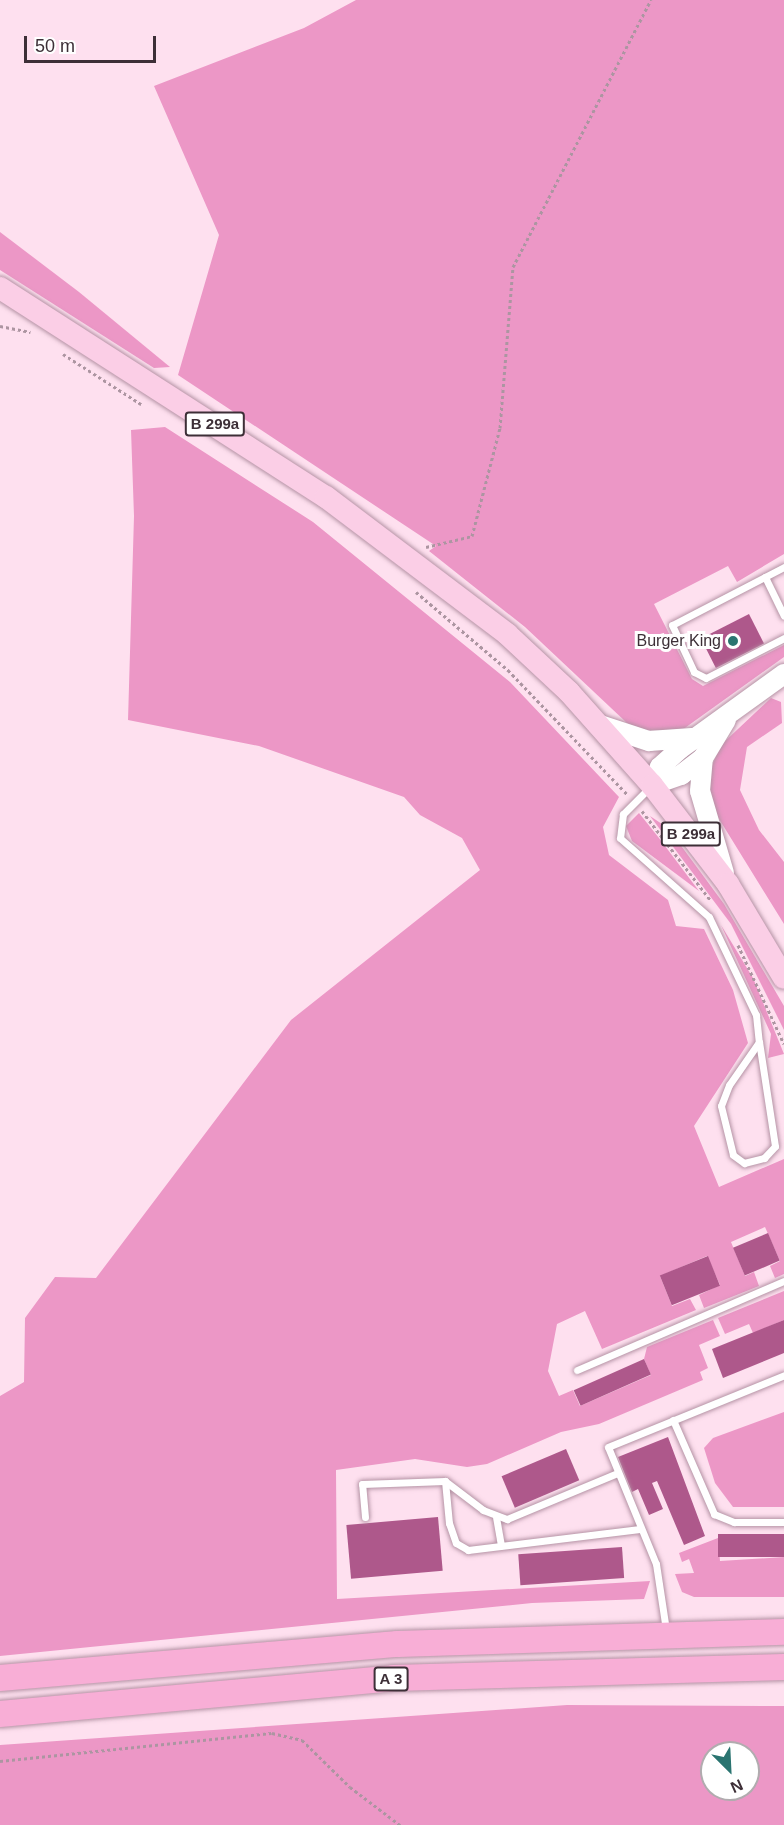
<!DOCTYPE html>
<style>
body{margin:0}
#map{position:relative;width:784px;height:1825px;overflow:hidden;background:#fee0ef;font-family:Arial,sans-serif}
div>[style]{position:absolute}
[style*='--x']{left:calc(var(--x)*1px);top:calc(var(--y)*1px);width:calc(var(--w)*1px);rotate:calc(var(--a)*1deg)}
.green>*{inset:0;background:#ec97c6}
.building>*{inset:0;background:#ae588b;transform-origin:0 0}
.path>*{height:3px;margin-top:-1.5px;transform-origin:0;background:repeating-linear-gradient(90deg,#ac95a1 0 3px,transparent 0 6px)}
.roads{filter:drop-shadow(0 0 2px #b593a5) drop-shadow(0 0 2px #b593a5)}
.lane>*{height:7px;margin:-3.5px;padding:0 3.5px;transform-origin:3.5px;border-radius:3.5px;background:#fff}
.secondary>*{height:20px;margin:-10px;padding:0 10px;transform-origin:10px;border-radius:10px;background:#fff}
.primary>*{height:22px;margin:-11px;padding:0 11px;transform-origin:11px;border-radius:11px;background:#fbcee6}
.highway>*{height:26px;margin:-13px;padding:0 13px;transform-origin:13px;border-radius:13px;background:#f8aed6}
.dots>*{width:16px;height:16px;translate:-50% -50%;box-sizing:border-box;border:3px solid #fff;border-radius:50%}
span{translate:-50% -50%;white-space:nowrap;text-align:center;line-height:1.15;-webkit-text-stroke:6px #fff;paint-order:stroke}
.shield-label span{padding:2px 4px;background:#fff;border:2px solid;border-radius:4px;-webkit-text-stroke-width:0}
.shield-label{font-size:15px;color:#3d2f37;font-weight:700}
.poi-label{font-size:16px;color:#3d2f37}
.right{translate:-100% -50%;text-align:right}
.north{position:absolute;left:700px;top:1741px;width:60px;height:60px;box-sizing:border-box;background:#fff;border:2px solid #b1acaf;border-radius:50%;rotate:156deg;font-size:16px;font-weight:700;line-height:24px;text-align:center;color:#3d2f37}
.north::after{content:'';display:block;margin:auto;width:21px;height:27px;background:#2a7470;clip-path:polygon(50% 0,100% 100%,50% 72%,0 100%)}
.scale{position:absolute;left:24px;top:36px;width:132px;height:27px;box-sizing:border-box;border:3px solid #3d2f37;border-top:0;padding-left:8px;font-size:18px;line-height:21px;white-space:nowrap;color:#3d2f37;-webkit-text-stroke:4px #fff;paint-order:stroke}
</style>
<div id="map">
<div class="green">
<div style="clip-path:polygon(356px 0,784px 0,784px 554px,737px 582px,728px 566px,654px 604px,692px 679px,703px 686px,784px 645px,784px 657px,682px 730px,637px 730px,627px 723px,525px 627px,429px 551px,436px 546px,178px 375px,219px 235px,154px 86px,304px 28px)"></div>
<div style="clip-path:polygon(0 232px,79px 292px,170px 367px,154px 368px,0 270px)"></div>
<div style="clip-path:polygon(165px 427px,313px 522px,510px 682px,619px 797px,603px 827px,609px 855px,668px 900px,676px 926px,704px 929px,733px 990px,748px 1043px,694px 1126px,719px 1187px,784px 1159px,784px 1274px,775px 1278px,770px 1266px,780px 1261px,765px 1227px,731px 1242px,745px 1276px,754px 1272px,759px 1286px,704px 1308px,699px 1295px,720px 1285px,707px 1256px,660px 1276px,672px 1306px,690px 1299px,696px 1310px,602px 1349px,585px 1311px,557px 1324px,548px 1371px,559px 1396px,573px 1390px,580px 1406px,651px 1375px,644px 1359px,647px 1347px,713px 1320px,720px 1336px,699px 1345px,708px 1368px,700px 1372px,703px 1380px,599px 1424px,561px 1432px,487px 1464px,467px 1467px,415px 1459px,336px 1470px,337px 1599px,650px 1581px,644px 1599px,532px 1603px,0 1656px,0 1396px,24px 1382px,25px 1318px,55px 1277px,96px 1278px,291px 1020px,480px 870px,462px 838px,420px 815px,404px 797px,259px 746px,128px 720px,134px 516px,131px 430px)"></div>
<div style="clip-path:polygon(771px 698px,781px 702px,782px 723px,747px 747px,740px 790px,759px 830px,784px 862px,784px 924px,716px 814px,709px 793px,710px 770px,721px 745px)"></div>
<div style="clip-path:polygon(639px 813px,659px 838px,699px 891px,632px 841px,626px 826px)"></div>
<div style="clip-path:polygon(650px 816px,668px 828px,724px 904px,784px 1006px,784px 1030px,731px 924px)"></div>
<div style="clip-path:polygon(721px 925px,753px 978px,784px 1054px,768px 1058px,771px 1034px)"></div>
<div style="clip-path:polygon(784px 1291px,784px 1320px,753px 1333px,749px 1324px,725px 1334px,718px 1318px)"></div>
<div style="clip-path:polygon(784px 1412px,784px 1507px,733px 1507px,715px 1483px,704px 1448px,713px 1438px)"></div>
<div style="clip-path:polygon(718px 1538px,720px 1561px,784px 1557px,784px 1597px,694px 1597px,682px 1592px,675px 1574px,694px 1573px,689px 1559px,682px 1562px,679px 1553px)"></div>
<div style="clip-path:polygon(evenodd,567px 1705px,784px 1706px,784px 1825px,0 1825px,0 1745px,567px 1705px,712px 1753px,748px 1753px,748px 1789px,712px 1789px,712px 1753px)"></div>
</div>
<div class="building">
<div style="left:749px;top:614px;width:33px;height:54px;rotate:63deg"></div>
<div style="left:768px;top:1233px;width:30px;height:38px;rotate:67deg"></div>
<div style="left:708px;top:1256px;width:32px;height:52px;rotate:68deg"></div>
<div style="clip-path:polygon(784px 1320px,784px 1353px,723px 1378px,712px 1349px)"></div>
<div style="left:644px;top:1359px;width:17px;height:77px;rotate:66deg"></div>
<div style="clip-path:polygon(668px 1437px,705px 1536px,684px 1545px,657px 1481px,652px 1483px,663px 1509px,649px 1515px,638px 1489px,632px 1492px,618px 1457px)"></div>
<div style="left:566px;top:1449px;width:34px;height:70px;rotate:67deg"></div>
<div style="left:438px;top:1517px;width:54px;height:92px;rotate:85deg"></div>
<div style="left:784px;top:1534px;width:23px;height:66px;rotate:90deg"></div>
<div style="left:622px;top:1547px;width:31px;height:104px;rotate:86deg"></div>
</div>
<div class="path">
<div style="--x:0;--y:326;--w:31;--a:11"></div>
<div style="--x:63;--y:354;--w:93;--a:32.7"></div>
<div style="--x:426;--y:547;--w:47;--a:-13.4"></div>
<div style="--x:472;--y:536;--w:112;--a:-75.5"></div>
<div style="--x:500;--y:428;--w:162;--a:-85.4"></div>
<div style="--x:513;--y:267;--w:301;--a:-62.7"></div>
<div style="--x:416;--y:592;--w:121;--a:40.3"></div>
<div style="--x:508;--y:670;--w:173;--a:46.2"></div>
<div style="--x:642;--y:811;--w:113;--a:52.5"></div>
<div style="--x:738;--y:945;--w:109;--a:65.1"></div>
<div style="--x:0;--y:1761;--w:273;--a:-5.9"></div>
<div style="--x:272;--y:1733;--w:31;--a:13"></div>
<div style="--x:302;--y:1740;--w:67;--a:44.4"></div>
<div style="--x:350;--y:1787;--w:63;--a:37.2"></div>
</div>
<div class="roads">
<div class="lane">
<div style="--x:784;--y:567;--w:126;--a:152.6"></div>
<div style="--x:672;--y:625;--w:52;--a:64.9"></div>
<div style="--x:694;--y:672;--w:13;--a:27"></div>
<div style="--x:706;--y:678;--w:88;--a:-27.1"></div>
<div style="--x:765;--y:577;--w:43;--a:64"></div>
<div style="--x:649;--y:788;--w:37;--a:135"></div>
<div style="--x:623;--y:814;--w:24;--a:97"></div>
<div style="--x:620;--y:838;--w:119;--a:41.6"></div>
<div style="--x:709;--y:917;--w:109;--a:64.4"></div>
<div style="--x:756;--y:1015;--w:27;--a:84"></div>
<div style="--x:759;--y:1042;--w:52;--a:124.9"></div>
<div style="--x:729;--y:1085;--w:22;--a:111"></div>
<div style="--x:721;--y:1106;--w:50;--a:76.2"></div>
<div style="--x:733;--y:1155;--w:14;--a:36"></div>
<div style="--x:744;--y:1163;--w:21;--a:-14"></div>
<div style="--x:764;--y:1158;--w:16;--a:-47"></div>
<div style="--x:775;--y:1146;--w:105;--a:-98.7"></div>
<div style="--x:577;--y:1370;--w:225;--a:-23.3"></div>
<div style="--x:673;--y:1420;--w:103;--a:66.4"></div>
<div style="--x:714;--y:1514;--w:22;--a:22"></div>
<div style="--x:734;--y:1522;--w:50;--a:0"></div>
<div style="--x:445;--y:1481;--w:42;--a:84.6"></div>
<div style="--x:449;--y:1523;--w:21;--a:71"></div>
<div style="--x:456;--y:1543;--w:14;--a:30"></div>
<div style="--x:468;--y:1550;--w:173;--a:-7"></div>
<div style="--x:365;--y:1517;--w:33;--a:-95"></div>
<div style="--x:362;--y:1484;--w:83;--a:-2.1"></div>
<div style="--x:445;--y:1481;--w:48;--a:37.3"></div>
<div style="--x:483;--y:1510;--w:26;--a:21"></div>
<div style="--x:507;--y:1519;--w:117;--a:-22.6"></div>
<div style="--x:496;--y:1517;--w:29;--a:80"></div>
<div style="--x:666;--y:1630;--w:67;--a:-98.6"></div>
<div style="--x:656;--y:1564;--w:126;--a:-112.3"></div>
<div style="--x:608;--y:1447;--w:190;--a:-22.2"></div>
</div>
<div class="secondary">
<div style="--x:600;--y:725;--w:52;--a:18.1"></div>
<div style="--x:649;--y:741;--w:43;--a:-4"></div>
<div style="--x:652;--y:785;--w:20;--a:-66"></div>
<div style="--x:660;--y:767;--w:27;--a:-42"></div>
<div style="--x:680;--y:749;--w:128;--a:-35.8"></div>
<div style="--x:652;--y:785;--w:31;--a:-19"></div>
<div style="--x:681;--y:775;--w:28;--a:-38"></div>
<div style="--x:724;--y:873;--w:85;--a:-106.3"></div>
<div style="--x:700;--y:791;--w:33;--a:-85"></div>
<div style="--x:703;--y:758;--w:44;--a:-58.8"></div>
</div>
<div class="primary">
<div style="--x:0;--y:288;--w:387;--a:32.7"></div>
<div style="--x:326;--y:497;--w:227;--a:37.1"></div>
<div style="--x:507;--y:634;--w:85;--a:43.1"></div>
<div style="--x:569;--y:692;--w:125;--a:48.3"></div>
<div style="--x:652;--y:785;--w:125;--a:52.5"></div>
<div style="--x:728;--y:884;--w:109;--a:59.2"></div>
</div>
<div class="highway">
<div style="--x:0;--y:1678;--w:399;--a:-4.9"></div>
<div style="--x:398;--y:1644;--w:386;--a:-1.8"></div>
<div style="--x:0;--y:1714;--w:396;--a:-5.2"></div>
<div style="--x:394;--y:1678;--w:390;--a:-1.6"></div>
</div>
</div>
<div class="dots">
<div style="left:733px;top:641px;background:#2a7470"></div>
</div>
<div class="shield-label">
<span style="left:215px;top:424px">B 299a</span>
<span style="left:691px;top:834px">B 299a</span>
<span style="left:391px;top:1679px">A 3</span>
</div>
<div class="poi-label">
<span class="right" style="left:721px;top:641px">Burger King</span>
</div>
<div class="north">N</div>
<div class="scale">50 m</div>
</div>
